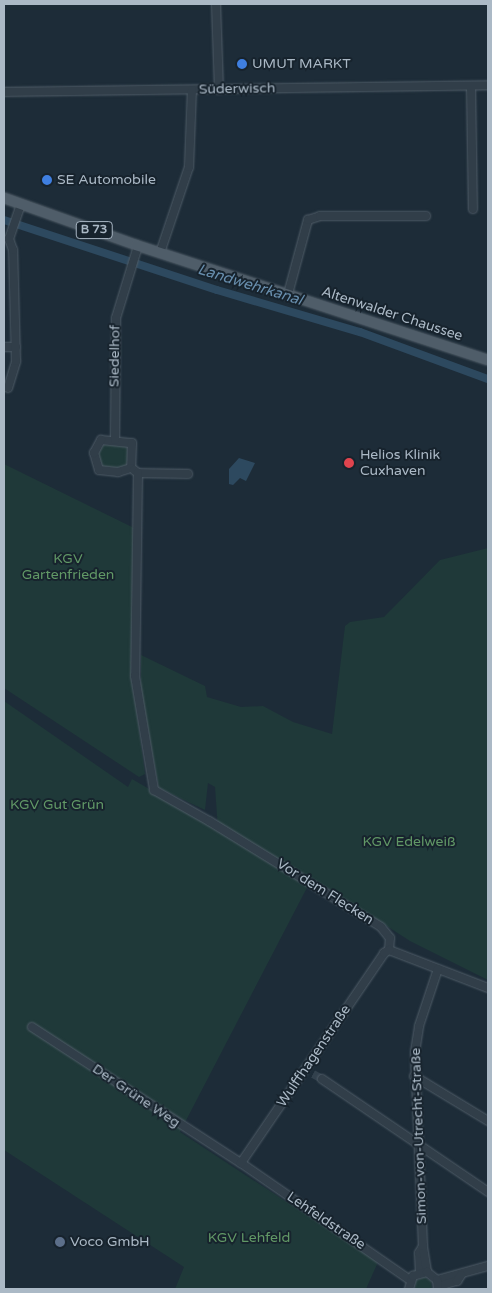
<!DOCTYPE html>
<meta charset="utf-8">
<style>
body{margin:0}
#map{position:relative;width:492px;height:1293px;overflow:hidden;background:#1d2c38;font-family:"Varela Round",sans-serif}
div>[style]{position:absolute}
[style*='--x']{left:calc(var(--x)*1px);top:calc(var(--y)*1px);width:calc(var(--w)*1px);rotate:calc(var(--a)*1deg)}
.green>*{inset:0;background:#1f3939}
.round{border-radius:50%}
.water>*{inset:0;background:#2d495f}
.canal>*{height:8px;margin:-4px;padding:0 4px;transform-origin:4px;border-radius:4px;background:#2d495f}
.minor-tunnel>*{height:8px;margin-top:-4px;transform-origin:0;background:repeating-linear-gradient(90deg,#32414d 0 8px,transparent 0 12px)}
.roads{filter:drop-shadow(0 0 1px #4f5c67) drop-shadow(0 0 1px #4f5c67)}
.minor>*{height:8px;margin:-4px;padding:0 4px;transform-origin:4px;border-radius:4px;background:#313e49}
.major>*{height:10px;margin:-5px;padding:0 5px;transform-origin:5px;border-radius:5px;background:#4f5d69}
.dots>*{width:14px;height:14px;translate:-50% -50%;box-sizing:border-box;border:2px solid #17232d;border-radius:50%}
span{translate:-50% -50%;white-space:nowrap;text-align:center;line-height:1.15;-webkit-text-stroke:4px #17232d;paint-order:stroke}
.shield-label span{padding:1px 4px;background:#17232d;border:1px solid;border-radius:4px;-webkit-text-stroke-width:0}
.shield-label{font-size:12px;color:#abb9c6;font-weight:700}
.poi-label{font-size:14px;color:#abb9c6}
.left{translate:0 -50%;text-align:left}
.street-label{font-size:14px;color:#abb9c6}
.park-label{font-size:14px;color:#619866}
.water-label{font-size:15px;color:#688ead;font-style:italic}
.frame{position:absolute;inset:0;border:5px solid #abb9c6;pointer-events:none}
</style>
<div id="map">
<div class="green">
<div class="round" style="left:99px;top:441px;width:30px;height:30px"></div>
<div style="clip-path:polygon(4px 464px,134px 528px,132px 677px,145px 774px,139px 777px,4px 688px)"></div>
<div style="clip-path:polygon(488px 548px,488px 980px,410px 941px,312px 878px,180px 1132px,378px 1262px,366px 1289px,175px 1289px,184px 1267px,4px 1150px,4px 701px,128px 787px,132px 779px,218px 829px,215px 787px,208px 783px,205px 810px,159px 788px,141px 695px,141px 655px,205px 686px,207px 697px,241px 707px,263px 706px,293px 722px,332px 734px,345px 626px,350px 622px,384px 617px,440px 560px)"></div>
<div style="clip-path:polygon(424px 1277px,431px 1281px,432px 1289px,415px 1289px,416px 1281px)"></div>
</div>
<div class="water">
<div style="clip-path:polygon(239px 458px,255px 463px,246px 481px,240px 478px,233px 485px,229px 484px,229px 469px)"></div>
</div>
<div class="canal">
<div style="--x:4;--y:220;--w:224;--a:18.2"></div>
<div style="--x:217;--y:290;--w:149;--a:16.4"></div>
<div style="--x:360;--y:332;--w:136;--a:20.2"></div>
</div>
<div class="minor-tunnel">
<div style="--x:313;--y:1074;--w:10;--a:29"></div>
</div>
<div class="roads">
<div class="minor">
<div style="--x:216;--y:4;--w:86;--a:88"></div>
<div style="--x:471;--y:86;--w:123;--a:89.1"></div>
<div style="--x:4;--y:92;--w:484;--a:-0.8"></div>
<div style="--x:160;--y:253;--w:91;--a:-71.4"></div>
<div style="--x:189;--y:167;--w:77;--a:-87.8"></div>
<div style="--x:288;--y:294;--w:77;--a:-74.9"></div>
<div style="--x:308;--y:220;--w:13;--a:-18"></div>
<div style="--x:320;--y:216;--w:106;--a:0"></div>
<div style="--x:4;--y:347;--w:12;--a:0"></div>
<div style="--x:8;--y:388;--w:28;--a:-73"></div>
<div style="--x:16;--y:361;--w:111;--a:-91.5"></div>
<div style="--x:13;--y:250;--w:12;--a:-110"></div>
<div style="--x:9;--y:239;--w:37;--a:-71"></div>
<div style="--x:101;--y:440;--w:31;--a:6"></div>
<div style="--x:132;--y:443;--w:25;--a:92"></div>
<div style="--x:131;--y:468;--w:14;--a:163"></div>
<div style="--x:118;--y:472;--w:19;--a:-174"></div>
<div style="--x:99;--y:470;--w:18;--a:-106"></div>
<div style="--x:94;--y:453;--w:15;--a:-62"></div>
<div style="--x:115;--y:440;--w:122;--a:-89.5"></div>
<div style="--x:116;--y:318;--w:75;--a:-73"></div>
<div style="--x:134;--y:470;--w:5;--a:37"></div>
<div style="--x:138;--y:473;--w:50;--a:1.1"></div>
<div style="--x:138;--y:473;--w:203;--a:90.8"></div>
<div style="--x:135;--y:676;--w:116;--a:80.5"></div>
<div style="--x:154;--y:790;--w:63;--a:29.4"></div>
<div style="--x:209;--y:821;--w:202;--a:31.6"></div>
<div style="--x:381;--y:927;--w:14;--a:51"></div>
<div style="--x:390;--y:938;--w:12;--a:95"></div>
<div style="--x:389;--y:950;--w:106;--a:21"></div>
<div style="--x:32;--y:1027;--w:249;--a:33.1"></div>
<div style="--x:241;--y:1163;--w:206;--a:34.7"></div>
<div style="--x:414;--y:1076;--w:87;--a:31.3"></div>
<div style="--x:322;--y:1079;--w:201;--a:34.2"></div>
<div style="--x:241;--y:1163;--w:254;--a:-55.7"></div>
<div style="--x:384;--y:953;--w:6;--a:-31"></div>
<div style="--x:420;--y:1272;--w:19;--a:-93"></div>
<div style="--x:419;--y:1253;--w:8;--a:-60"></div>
<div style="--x:427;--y:1272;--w:26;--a:-99"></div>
<div style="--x:423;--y:1246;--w:194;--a:-92.4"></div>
<div style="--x:415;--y:1052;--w:26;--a:-81"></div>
<div style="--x:419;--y:1026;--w:60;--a:-71.6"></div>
<div style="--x:437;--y:1280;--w:53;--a:-15.4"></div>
<div style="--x:439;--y:1286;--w:19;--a:-16"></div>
<div style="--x:457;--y:1281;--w:7;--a:-56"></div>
<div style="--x:409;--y:1289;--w:14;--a:-73"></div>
<div style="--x:413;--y:1276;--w:15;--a:-16"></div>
<div style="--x:427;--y:1272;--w:13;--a:39"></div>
<div style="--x:437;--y:1280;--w:9;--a:84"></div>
</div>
<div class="major">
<div style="--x:4;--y:198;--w:140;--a:19.6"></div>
<div style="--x:136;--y:245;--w:370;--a:18.1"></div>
</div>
</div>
<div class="dots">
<div style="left:242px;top:64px;background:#3f7fe0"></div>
<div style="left:47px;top:180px;background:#3f7fe0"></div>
<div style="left:349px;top:463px;background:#e0444e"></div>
<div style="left:60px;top:1242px;background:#5c6f8a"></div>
</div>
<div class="shield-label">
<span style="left:94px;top:230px">B 73</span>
</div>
<div class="poi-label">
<span class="left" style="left:252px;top:64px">UMUT MARKT</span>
<span class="left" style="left:57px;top:180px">SE Automobile</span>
<span class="left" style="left:360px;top:463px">Helios Klinik<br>Cuxhaven</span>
<span class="left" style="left:70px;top:1242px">Voco GmbH</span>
</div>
<div class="street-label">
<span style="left:237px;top:89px;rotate:-1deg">Süderwisch</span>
<span style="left:392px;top:314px;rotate:18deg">Altenwalder Chaussee</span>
<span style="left:115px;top:356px;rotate:-89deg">Siedelhof</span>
<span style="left:325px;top:892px;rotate:32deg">Vor dem Flecken</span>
<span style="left:314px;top:1056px;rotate:-56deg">Wulffhagenstraße</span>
<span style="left:136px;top:1096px;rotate:34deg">Der Grüne Weg</span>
<span style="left:419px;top:1136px;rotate:-92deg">Simon-von-Utrecht-Straße</span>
<span style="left:326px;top:1221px;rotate:34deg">Lehfeldstraße</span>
</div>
<div class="park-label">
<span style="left:68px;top:567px">KGV<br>Gartenfrieden</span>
<span style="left:57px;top:805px">KGV Gut Grün</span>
<span style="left:409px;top:842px">KGV Edelweiß</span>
<span style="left:249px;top:1238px">KGV Lehfeld</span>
</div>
<div class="water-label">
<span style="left:250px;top:285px;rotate:17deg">Landwehrkanal</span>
</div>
<div class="frame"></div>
</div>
